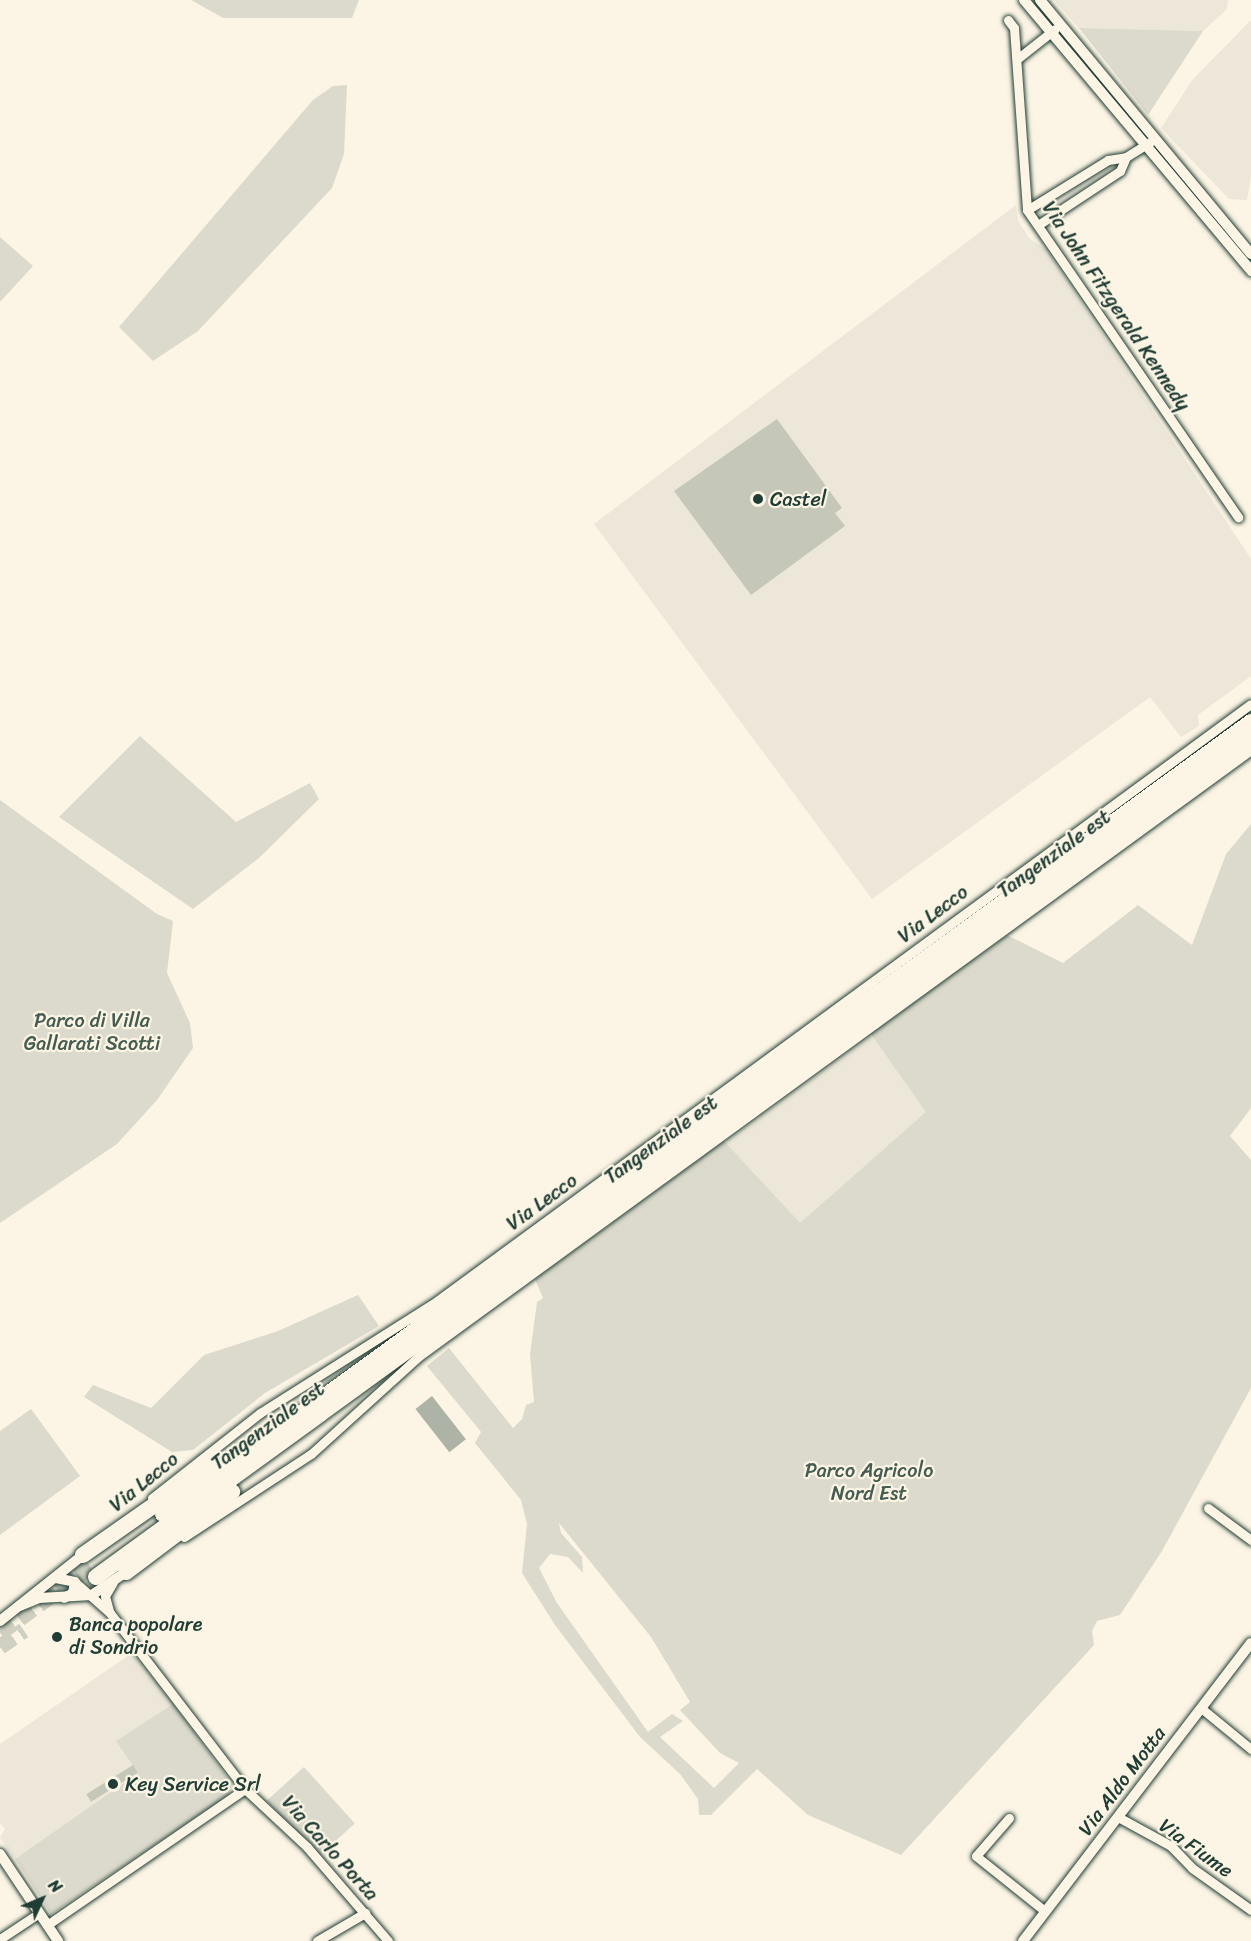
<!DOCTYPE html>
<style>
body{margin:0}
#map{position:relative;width:1251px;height:1941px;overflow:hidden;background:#fcf5e5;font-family:Sriracha,sans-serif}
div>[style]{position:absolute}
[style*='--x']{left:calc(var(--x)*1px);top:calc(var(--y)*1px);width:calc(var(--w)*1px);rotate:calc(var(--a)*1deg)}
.built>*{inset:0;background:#ece7d8}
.green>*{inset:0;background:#dcdacc;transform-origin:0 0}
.water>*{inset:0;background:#aeb3a7;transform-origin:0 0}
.building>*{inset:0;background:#c5c7b9;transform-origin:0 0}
.motorway-tunnel>*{height:16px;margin-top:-8px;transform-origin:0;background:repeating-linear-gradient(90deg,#d0d0c2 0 16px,transparent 0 24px)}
.roads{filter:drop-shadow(0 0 2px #1f3d34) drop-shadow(0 0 2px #1f3d34)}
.minor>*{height:9px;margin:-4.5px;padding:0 4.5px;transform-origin:4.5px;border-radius:4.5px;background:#fcf5e5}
.tertiary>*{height:10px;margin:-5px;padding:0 5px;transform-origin:5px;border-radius:5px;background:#fcf5e5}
.motorway>*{height:16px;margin:-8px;padding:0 8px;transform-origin:8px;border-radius:8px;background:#fcf5e5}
.dots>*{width:16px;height:16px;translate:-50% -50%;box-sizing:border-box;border:3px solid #fcf5e5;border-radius:50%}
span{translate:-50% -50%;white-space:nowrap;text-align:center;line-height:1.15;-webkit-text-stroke:4.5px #fcf5e5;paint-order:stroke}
.street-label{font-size:20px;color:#1f3d34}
.poi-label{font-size:20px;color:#1f3d34}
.left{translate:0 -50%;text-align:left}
.park-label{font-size:20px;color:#455c52}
.north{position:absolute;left:12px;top:1869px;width:60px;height:60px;-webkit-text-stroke:4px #fcf5e5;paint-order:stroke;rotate:46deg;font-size:16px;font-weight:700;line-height:24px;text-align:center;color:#1f3d34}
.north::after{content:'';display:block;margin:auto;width:21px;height:27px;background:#1f3d34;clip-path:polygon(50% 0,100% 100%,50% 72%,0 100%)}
</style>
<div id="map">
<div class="built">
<div style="clip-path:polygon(1054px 0,1228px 0,1227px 9px,1203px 31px,1079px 28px)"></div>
<div style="clip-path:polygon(1251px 20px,1251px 177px,1247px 200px,1229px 199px,1161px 128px,1193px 79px)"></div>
<div style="clip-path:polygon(1016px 205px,1018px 221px,1030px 239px,1047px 250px,1251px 559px,1251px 676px,1198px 715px,1199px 726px,1181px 737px,1150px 697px,872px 899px,594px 524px)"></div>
<div style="clip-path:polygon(870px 1037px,889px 1037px,930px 1114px,757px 1277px,662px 1188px)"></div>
<div style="clip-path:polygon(132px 1653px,173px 1704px,117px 1741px,138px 1773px,15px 1859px,0 1838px,5px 1829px,0 1823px,0 1744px)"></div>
</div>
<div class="green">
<div style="clip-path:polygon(191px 0,359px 0,352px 18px,223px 18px)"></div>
<div style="clip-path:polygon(1079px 28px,1203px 31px,1148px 115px)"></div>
<div style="clip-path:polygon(347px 85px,344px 154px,332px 188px,198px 331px,153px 361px,119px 327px,313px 100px,333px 86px)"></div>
<div style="clip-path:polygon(0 237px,33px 266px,0 302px)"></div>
<div style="clip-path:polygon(140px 736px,236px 822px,310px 783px,319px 799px,259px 858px,193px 909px,59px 817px)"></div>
<div style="clip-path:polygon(0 800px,157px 914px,173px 921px,167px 973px,190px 1023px,193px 1048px,157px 1100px,117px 1144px,0 1223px)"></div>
<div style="clip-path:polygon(evenodd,1251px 824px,1251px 1108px,1230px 1136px,1251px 1160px,1251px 1388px,1162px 1551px,1120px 1615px,1097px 1621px,1092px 1631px,1094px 1645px,901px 1855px,808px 1815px,757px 1769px,711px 1815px,699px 1815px,698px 1799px,680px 1774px,640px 1737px,555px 1625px,522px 1573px,527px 1524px,521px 1500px,475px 1443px,481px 1432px,427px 1366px,449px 1348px,513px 1428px,522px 1419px,526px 1405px,534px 1402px,530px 1354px,537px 1302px,543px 1298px,535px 1279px,724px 1141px,800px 1223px,926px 1112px,871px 1034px,1007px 935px,1063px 963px,1138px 905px,1192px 945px,1226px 854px,1251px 824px,559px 1523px,651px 1637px,690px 1702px,680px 1710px,720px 1753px,739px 1763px,714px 1788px,660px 1737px,683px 1721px,672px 1714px,648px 1732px,557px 1603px,539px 1568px,550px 1554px,568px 1557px,583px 1573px,582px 1557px,561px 1533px,559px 1523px)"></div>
<div style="clip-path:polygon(358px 1295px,379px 1326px,265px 1393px,193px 1450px,172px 1452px,84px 1397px,93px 1385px,151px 1408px,204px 1355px,278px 1331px)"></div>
<div style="clip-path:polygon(31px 1409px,80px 1476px,0 1535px,0 1431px)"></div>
<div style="clip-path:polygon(173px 1704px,232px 1784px,228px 1796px,51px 1914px,15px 1859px,138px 1773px,116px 1741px)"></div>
<div style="left:304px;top:1767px;width:76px;height:50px;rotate:48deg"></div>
</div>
<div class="water">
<div style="left:432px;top:1396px;width:55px;height:21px;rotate:52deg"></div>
</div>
<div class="building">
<div style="clip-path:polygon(777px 419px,842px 508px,835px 513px,845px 526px,751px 595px,674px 491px)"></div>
<div style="left:133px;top:1765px;width:9px;height:55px;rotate:58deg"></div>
</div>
<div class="motorway-tunnel">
<div style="--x:0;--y:1633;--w:119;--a:-36.1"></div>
<div style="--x:0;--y:1647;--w:29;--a:-35"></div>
</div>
<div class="roads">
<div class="minor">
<div style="--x:1008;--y:20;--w:10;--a:53"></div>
<div style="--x:1014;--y:28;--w:182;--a:85.9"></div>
<div style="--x:1027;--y:210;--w:373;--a:55.5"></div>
<div style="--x:1017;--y:59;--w:48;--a:-38.3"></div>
<div style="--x:1027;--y:210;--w:95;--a:-31.7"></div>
<div style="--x:1108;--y:160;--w:18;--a:-9"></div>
<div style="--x:1126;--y:157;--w:28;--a:-32"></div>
<div style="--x:1038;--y:225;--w:98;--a:-33.4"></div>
<div style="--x:1120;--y:171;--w:15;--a:-67"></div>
<div style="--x:152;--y:1498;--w:137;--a:-38.2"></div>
<div style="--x:260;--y:1413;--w:209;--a:-32.3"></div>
<div style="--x:437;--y:1301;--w:1009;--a:-36.26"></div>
<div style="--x:1208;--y:1508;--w:54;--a:36.7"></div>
<div style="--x:184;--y:1537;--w:152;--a:-33.2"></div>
<div style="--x:311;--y:1454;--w:146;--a:-42.2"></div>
<div style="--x:419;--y:1356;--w:1029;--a:-36.07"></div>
<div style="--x:75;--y:1582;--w:47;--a:41.5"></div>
<div style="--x:110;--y:1613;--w:222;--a:52.5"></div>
<div style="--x:245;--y:1789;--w:85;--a:43.1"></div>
<div style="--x:307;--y:1847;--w:124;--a:49.2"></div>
<div style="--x:109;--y:1611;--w:16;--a:-105"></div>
<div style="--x:105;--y:1596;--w:16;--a:-60"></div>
<div style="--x:1201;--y:1708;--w:65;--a:39.4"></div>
<div style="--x:1118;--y:1817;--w:60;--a:28.7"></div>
<div style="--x:1171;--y:1846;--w:30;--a:46"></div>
<div style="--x:1192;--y:1868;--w:72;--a:35.4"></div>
<div style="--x:1009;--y:1818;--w:50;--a:131"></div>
<div style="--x:976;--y:1856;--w:88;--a:38.6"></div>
<div style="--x:47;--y:1925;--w:240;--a:-34.5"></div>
<div style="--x:0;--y:1939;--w:47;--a:-33.7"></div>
<div style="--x:317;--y:1941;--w:56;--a:-30.3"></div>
</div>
<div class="tertiary">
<div style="--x:1024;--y:0;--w:354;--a:50"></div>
<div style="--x:1040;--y:0;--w:330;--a:50.3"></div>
<div style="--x:56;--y:1578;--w:19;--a:12"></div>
<div style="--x:75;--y:1582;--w:11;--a:100"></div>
<div style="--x:73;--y:1593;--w:10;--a:151"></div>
<div style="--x:20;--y:1606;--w:21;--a:-23"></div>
<div style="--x:39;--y:1598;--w:53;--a:-3.2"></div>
<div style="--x:92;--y:1595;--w:41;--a:-34.1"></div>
<div style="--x:0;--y:1621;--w:106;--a:-38.5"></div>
<div style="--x:0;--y:1854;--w:105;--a:56.3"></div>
<div style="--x:1023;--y:1941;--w:375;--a:-52.6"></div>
</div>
<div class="motorway">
<div style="--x:163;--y:1514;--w:1346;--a:-36.05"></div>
<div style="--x:83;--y:1555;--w:159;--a:-35"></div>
<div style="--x:126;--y:1572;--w:133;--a:-37"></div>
<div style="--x:96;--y:1577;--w:1428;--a:-36.03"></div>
</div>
</div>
<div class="dots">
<div style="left:758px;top:499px;background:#1f3d34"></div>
<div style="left:57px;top:1637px;background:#1f3d34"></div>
<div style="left:113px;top:1784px;background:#1f3d34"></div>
</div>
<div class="street-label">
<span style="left:1116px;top:306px;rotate:56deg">Via John Fitzgerald Kennedy</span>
<span style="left:1054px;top:854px;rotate:-36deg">Tangenziale est</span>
<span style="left:933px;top:914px;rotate:-37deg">Via Lecco</span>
<span style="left:661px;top:1140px;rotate:-36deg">Tangenziale est</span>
<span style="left:542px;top:1202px;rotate:-36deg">Via Lecco</span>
<span style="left:268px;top:1426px;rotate:-36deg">Tangenziale est</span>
<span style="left:144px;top:1482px;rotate:-39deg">Via Lecco</span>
<span style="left:1122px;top:1781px;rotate:-53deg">Via Aldo Motta</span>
<span style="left:330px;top:1848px;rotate:48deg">Via Carlo Porta</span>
<span style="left:1196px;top:1848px;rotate:36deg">Via Fiume</span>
</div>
<div class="poi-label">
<span class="left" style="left:770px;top:499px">Castel</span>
<span class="left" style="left:69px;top:1636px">Banca popolare<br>di Sondrio</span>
<span class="left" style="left:125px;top:1784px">Key Service Srl</span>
</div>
<div class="park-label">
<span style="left:92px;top:1032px">Parco di Villa<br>Gallarati Scotti</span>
<span style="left:869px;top:1482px">Parco Agricolo<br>Nord Est</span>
</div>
<div class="north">N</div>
</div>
